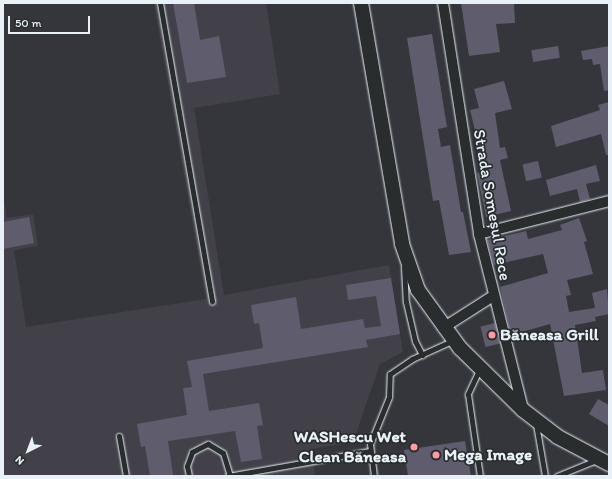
<!DOCTYPE html>
<meta charset="utf-8">
<style>
body{margin:0}
#map{position:relative;width:612px;height:479px;overflow:hidden;background:#35363b;font-family:Itim,sans-serif}
div>[style]{position:absolute}
[style*='--x']{left:calc(var(--x)*1px);top:calc(var(--y)*1px);width:calc(var(--w)*1px);rotate:calc(var(--a)*1deg)}
.built>*{inset:0;background:#42414a}
.building>*{inset:0;background:#5f5c6e;transform-origin:0 0}
.roads{filter:drop-shadow(0 0 1px #e8f1f8) drop-shadow(0 0 1px #e8f1f8)}
.lane>*{height:5px;margin:-2.5px;padding:0 2.5px;transform-origin:2.5px;border-radius:2.5px;background:#2a2d2e}
.street>*{height:10px;margin:-5px;padding:0 5px;transform-origin:5px;border-radius:5px;background:#2a2d2e}
.secondary>*{height:14px;margin:-7px;padding:0 7px;transform-origin:7px;border-radius:7px;background:#2a2d2e}
.dots>*{width:11px;height:11px;translate:-50% -50%;box-sizing:border-box;border:2px solid #2a2d2e;border-radius:50%}
span{translate:-50% -50%;white-space:nowrap;text-align:center;line-height:1.15;-webkit-text-stroke:3.5px #2a2d2e;paint-order:stroke}
.street-label{font-size:17px;color:#e8f1f8}
.poi-label{font-size:17px;color:#e8f1f8;font-weight:700}
.left{translate:0 -50%;text-align:left}
.right{translate:-100% -50%;text-align:right}
.frame{position:absolute;inset:0;border:4px solid #e8f1f8;pointer-events:none}
.north{position:absolute;left:8px;top:431px;width:40px;height:40px;-webkit-text-stroke:3px #2a2d2e;paint-order:stroke;rotate:222deg;font-size:11px;font-weight:700;line-height:16px;text-align:center;color:#e8f1f8}
.north::after{content:'';display:block;margin:auto;width:14px;height:18px;background:#e8f1f8;clip-path:polygon(50% 0,100% 100%,50% 72%,0 100%)}
.scale{position:absolute;left:8px;top:16px;width:82px;height:18px;box-sizing:border-box;border:2px solid #e8f1f8;border-top:0;padding-left:5px;font-size:12px;line-height:14px;white-space:nowrap;color:#e8f1f8;-webkit-text-stroke:3px #2a2d2e;paint-order:stroke}
</style>
<div id="map">
<div class="built">
<div style="clip-path:polygon(154px 3px,266px 3px,280px 94px,194px 108px,224px 295px,389px 265px,403px 352px,380px 364px,353px 442px,311px 449px,315px 476px,3px 476px,3px 193px,7px 218px,33px 214px,38px 246px,14px 250px,26px 327px,206px 299px)"></div>
</div>
<div class="building">
<div style="clip-path:polygon(173px 3px,194px 3px,200px 40px,219px 36px,226px 77px,187px 83px)"></div>
<div style="clip-path:polygon(461px 3px,514px 3px,515px 23px,496px 24px,500px 52px,469px 56px)"></div>
<div style="clip-path:polygon(432px 34px,447px 127px,438px 129px,441px 147px,450px 145px,461px 212px,463px 212px,471px 252px,449px 255px,439px 200px,433px 201px,407px 38px)"></div>
<div style="left:558px;top:46px;width:12px;height:27px;rotate:81deg"></div>
<div style="clip-path:polygon(609px 46px,609px 90px,604px 91px,600px 64px,593px 65px,592px 59px,583px 60px,581px 51px)"></div>
<div style="clip-path:polygon(504px 81px,512px 109px,495px 113px,500px 148px,505px 147px,508px 158px,500px 160px,511px 211px,486px 217px,477px 173px,485px 171px,470px 110px,479px 108px,474px 89px)"></div>
<div style="clip-path:polygon(609px 102px,609px 155px,606px 155px,601px 134px,556px 147px,551px 126px,600px 110px,598px 105px)"></div>
<div style="left:538px;top:161px;width:17px;height:16px;rotate:77deg"></div>
<div style="clip-path:polygon(596px 165px,600px 181px,586px 184px,590px 199px,580px 202px,577px 189px,550px 196px,546px 180px)"></div>
<div style="clip-path:polygon(29px 217px,34px 243px,3px 249px,3px 222px)"></div>
<div style="clip-path:polygon(579px 218px,587px 241px,584px 242px,593px 274px,567px 280px,571px 295px,566px 296px,569px 312px,595px 308px,592px 293px,607px 289px,609px 314px,595px 317px,596px 321px,575px 325px,582px 373px,603px 370px,606px 390px,564px 396px,550px 324px,511px 335px,500px 287px,548px 273px,543px 254px,494px 265px,487px 240px,526px 231px,528px 239px,562px 230px,560px 225px)"></div>
<div style="clip-path:polygon(391px 278px,400px 334px,366px 340px,368px 347px,203px 374px,209px 411px,259px 403px,263px 425px,257px 426px,262px 459px,241px 462px,235px 431px,168px 441px,173px 475px,150px 476px,145px 446px,141px 447px,137px 424px,187px 415px,183px 388px,192px 387px,187px 361px,263px 348px,259px 323px,254px 324px,251px 305px,296px 297px,301px 329px,363px 319px,365px 328px,381px 326px,376px 296px,348px 300px,346px 285px)"></div>
<div style="left:495px;top:323px;width:21px;height:15px;rotate:76deg"></div>
<div style="clip-path:polygon(598px 399px,609px 405px,609px 426px,589px 414px)"></div>
<div style="clip-path:polygon(465px 441px,471px 476px,408px 476px,404px 450px)"></div>
</div>
<div class="roads">
<div class="lane">
<div style="--x:160;--y:3;--w:303;--a:80.1"></div>
<div style="--x:404;--y:267;--w:35;--a:87"></div>
<div style="--x:406;--y:302;--w:40;--a:77"></div>
<div style="--x:415;--y:341;--w:16;--a:63"></div>
<div style="--x:480;--y:368;--w:29;--a:115"></div>
<div style="--x:468;--y:394;--w:83;--a:81.7"></div>
<div style="--x:536;--y:424;--w:53;--a:80.2"></div>
<div style="--x:119;--y:436;--w:41;--a:80.1"></div>
<div style="--x:189;--y:476;--w:10;--a:-101"></div>
<div style="--x:187;--y:466;--w:15;--a:-70"></div>
<div style="--x:192;--y:452;--w:18;--a:-27"></div>
<div style="--x:208;--y:444;--w:17;--a:31"></div>
<div style="--x:223;--y:453;--w:24;--a:73"></div>
<div style="--x:228;--y:476;--w:144;--a:-10"></div>
<div style="--x:374;--y:476;--w:32;--a:-97"></div>
<div style="--x:370;--y:444;--w:51;--a:-68"></div>
<div style="--x:389;--y:397;--w:23;--a:-88"></div>
<div style="--x:390;--y:374;--w:27;--a:-34"></div>
<div style="--x:412;--y:359;--w:46;--a:-24.3"></div>
<div style="--x:557;--y:476;--w:42;--a:-22.3"></div>
</div>
<div class="street">
<div style="--x:443;--y:3;--w:234;--a:81.1"></div>
<div style="--x:479;--y:234;--w:180;--a:75.9"></div>
<div style="--x:479;--y:234;--w:134;--a:-14.2"></div>
<div style="--x:443;--y:328;--w:59;--a:-32.6"></div>
</div>
<div class="secondary">
<div style="--x:361;--y:3;--w:244;--a:80.3"></div>
<div style="--x:402;--y:244;--w:49;--a:70.8"></div>
<div style="--x:418;--y:290;--w:72;--a:54.1"></div>
<div style="--x:460;--y:348;--w:88;--a:44.5"></div>
<div style="--x:523;--y:410;--w:44;--a:37.6"></div>
<div style="--x:558;--y:437;--w:58;--a:27.9"></div>
</div>
</div>
<div class="dots">
<div style="left:492px;top:335px;background:#ff9aa2"></div>
<div style="left:414px;top:447px;background:#ff9aa2"></div>
<div style="left:436px;top:455px;background:#ff9aa2"></div>
</div>
<div class="street-label">
<span style="left:492px;top:205px;rotate:80deg">Strada Someșul Rece</span>
</div>
<div class="poi-label">
<span class="left" style="left:500px;top:335px">Băneasa Grill</span>
<span class="right" style="left:406px;top:447px">WASHescu Wet<br>Clean Băneasa</span>
<span class="left" style="left:444px;top:455px">Mega Image</span>
</div>
<div class="frame"></div>
<div class="north">N</div>
<div class="scale">50 m</div>
</div>
